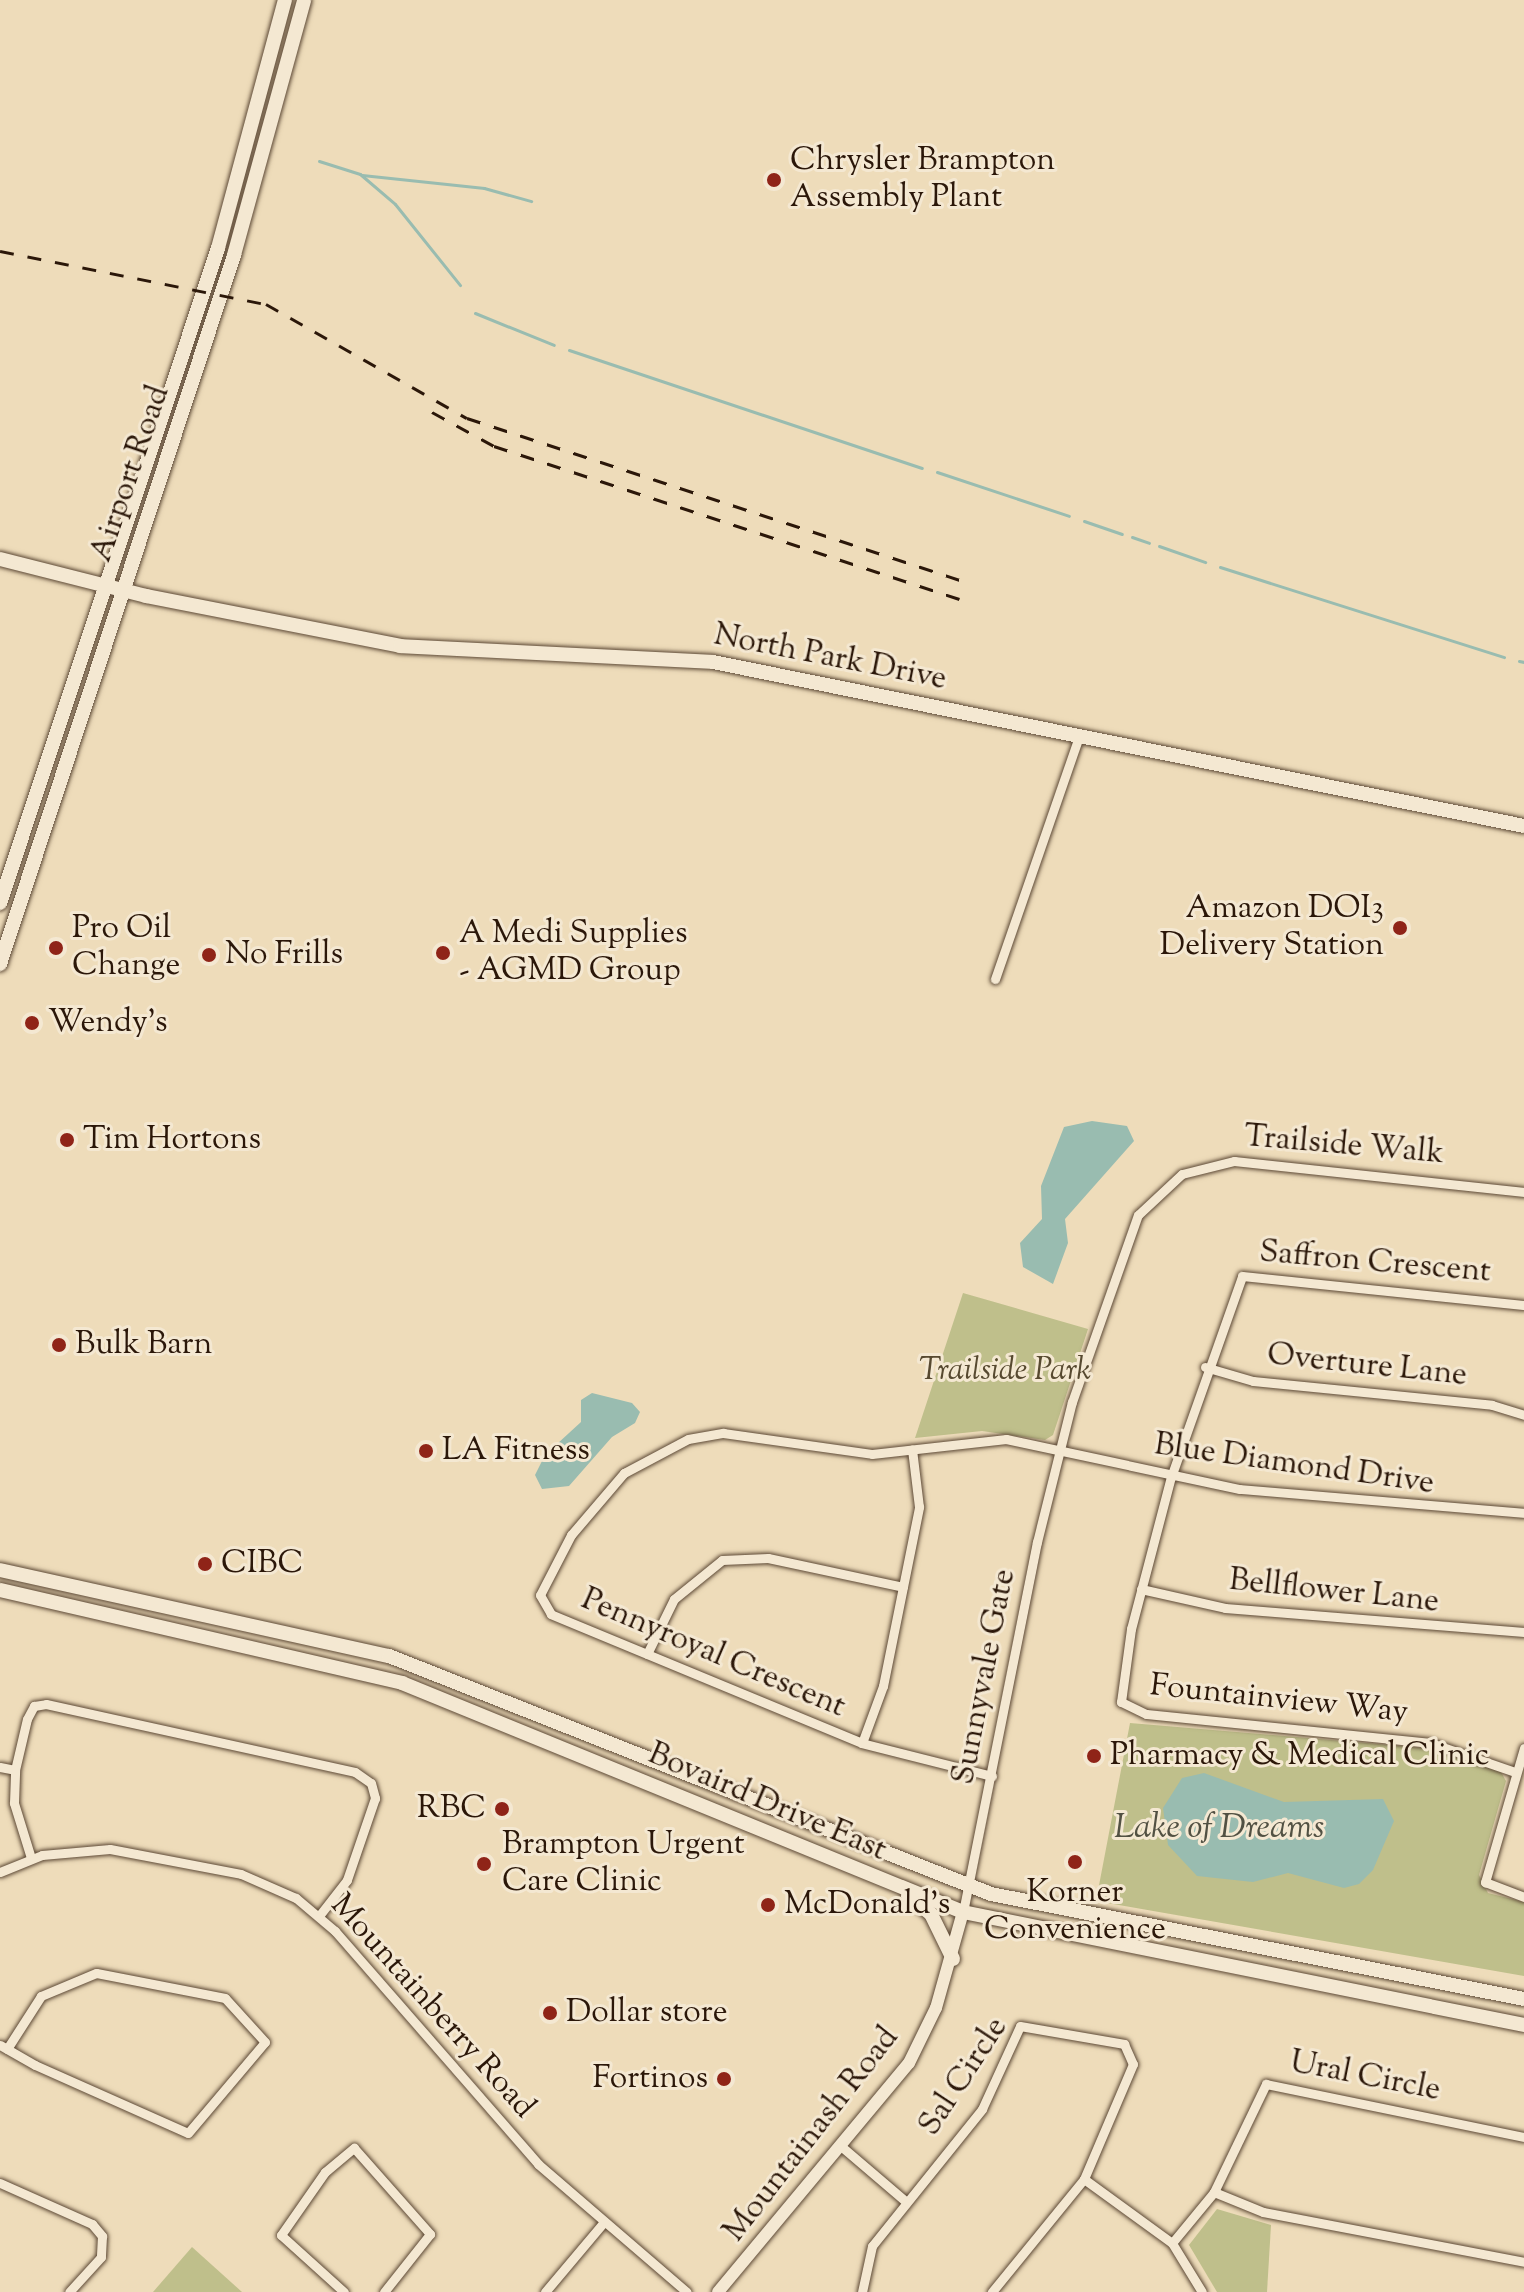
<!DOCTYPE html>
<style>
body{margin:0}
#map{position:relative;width:1524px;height:2292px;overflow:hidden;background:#eedcba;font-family:"Sorts Mill Goudy",serif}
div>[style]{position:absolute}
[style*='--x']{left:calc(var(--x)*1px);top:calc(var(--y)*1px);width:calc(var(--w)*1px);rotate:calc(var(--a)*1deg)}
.green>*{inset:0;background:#bfbf8b}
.water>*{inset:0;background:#99bcb0}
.stream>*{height:3px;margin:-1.5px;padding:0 1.5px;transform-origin:1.5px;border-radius:1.5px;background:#99bcb0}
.roads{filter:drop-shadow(0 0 2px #5c4835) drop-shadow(0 0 2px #5c4835)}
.minor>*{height:9px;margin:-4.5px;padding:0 4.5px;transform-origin:4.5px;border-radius:4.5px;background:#f4e8d2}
.tertiary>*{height:12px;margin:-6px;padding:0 6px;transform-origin:6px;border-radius:6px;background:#f4e8d2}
.secondary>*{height:14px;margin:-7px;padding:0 7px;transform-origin:7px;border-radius:7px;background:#f4e8d2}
.rail>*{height:3px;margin-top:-1.5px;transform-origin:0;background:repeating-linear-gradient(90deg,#2b1709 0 14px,transparent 0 28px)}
.dots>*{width:22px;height:22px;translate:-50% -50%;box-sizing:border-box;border:4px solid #f4e8d2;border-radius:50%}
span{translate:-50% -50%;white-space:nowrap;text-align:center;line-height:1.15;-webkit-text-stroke:6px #f4e8d2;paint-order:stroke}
.poi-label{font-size:32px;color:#2b1709}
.left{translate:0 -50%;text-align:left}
.right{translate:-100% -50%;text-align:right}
.street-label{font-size:32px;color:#2b1709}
.park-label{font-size:32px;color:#574930;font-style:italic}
.water-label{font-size:34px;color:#525143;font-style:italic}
</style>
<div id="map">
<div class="green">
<div style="clip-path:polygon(963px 1293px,1088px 1329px,1053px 1435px,1045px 1440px,982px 1431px,915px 1438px)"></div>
<div style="clip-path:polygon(1130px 1723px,1425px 1748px,1501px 1772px,1506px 1781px,1479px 1875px,1488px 1893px,1524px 1902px,1524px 1976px,1096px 1901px)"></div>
<div style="clip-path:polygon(1217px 2209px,1271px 2225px,1267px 2292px,1217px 2292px,1189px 2245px)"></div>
<div style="clip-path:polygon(192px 2247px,242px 2292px,153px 2292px)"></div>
</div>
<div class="water">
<div style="clip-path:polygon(1092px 1121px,1127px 1126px,1134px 1141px,1065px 1219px,1068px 1243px,1053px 1284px,1023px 1267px,1020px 1243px,1042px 1219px,1041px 1186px,1064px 1127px)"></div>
<div style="clip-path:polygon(592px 1393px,632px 1403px,640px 1412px,635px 1423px,612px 1437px,569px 1486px,542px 1489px,535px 1475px,545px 1455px,581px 1422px,581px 1400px)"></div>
<div style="clip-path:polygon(1204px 1773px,1284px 1802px,1383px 1799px,1394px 1821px,1373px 1870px,1359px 1884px,1344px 1888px,1288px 1873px,1253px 1882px,1197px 1876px,1168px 1845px,1163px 1808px,1182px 1778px)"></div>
</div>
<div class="stream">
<div style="--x:319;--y:161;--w:43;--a:17.6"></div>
<div style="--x:360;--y:174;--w:46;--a:40.6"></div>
<div style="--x:395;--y:204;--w:104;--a:51.3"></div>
<div style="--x:362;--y:175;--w:123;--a:6.1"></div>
<div style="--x:484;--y:188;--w:49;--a:15.5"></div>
<div style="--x:475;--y:313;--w:85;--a:22.1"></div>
<div style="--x:569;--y:350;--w:372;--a:18.5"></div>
<div style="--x:937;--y:472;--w:139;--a:18.4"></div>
<div style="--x:1084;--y:521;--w:40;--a:18.9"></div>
<div style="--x:1132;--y:537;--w:18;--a:19"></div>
<div style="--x:1159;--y:546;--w:49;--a:19.2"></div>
<div style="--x:1220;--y:567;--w:298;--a:17.6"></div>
<div style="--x:1519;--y:661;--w:5;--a:11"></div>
</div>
<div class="roads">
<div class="minor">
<div style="--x:995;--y:979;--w:257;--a:-70.9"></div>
<div style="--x:1205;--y:1367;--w:50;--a:16.3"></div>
<div style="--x:1253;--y:1381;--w:240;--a:5.7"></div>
<div style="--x:1492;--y:1405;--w:34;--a:17"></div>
<div style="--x:1141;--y:1589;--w:86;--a:12.7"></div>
<div style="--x:1225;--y:1608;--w:300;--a:4.6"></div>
<div style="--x:647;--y:1654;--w:61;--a:-63.9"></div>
<div style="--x:674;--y:1599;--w:62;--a:-39.1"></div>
<div style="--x:722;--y:1560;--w:46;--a:-2.5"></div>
<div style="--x:768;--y:1558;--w:138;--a:12.1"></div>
<div style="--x:862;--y:1743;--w:61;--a:-69.8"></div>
<div style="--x:883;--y:1686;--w:183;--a:-78.6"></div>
<div style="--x:919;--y:1507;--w:58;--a:-96.9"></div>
<div style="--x:1524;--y:1748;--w:140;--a:106.2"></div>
<div style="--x:1485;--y:1882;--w:42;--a:21"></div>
<div style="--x:0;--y:1767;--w:15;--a:11"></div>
<div style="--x:1515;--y:1772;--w:89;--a:-161"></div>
<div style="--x:1431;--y:1743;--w:286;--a:-174.2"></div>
<div style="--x:1146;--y:1714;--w:28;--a:-154"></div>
<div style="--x:1121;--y:1702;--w:74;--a:-82.2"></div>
<div style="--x:1131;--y:1629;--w:157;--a:-75.3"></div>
<div style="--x:1171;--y:1477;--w:213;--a:-70.5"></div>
<div style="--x:1242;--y:1276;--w:283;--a:5.9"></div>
<div style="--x:992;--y:1776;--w:134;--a:-165.8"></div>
<div style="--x:862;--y:1743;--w:337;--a:-157.5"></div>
<div style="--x:551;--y:1614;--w:22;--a:-120"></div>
<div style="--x:540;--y:1595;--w:68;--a:-62.7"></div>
<div style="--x:571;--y:1535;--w:82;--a:-49.5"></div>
<div style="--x:624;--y:1473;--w:72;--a:-28"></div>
<div style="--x:688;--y:1439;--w:36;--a:-10"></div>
<div style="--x:723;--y:1433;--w:150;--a:8"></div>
<div style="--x:872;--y:1454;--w:135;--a:-6.4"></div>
<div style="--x:1006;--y:1439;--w:239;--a:12.1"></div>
<div style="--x:1240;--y:1489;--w:285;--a:4.8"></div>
<div style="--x:31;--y:1858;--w:58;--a:-107.2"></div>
<div style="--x:14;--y:1803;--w:33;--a:-88"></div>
<div style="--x:15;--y:1770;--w:52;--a:-76.8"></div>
<div style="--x:27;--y:1719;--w:15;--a:-62"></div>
<div style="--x:34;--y:1706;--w:12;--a:-9"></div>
<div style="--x:46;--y:1704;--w:316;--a:12.4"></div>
<div style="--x:355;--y:1772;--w:19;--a:35"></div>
<div style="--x:371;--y:1783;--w:16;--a:75"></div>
<div style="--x:375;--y:1798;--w:87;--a:108.9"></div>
<div style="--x:347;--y:1880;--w:46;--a:127.9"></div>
<div style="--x:0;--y:1872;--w:45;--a:-22"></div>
<div style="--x:42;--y:1855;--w:68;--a:-5"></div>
<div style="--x:110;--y:1849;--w:133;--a:10.8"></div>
<div style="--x:241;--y:1874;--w:60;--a:23.6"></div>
<div style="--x:296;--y:1898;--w:51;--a:40.2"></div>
<div style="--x:335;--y:1931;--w:309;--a:48.9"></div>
<div style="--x:538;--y:2164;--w:196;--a:40.7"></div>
<div style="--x:963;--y:1912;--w:377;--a:-78.7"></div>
<div style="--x:1037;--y:1542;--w:144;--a:-76"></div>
<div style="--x:1072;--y:1402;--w:198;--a:-70.6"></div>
<div style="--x:1138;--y:1215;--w:60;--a:-43"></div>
<div style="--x:1182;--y:1174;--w:54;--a:-14"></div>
<div style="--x:1234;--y:1161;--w:292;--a:6.1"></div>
<div style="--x:0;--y:2045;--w:40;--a:29.7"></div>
<div style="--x:35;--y:2065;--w:167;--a:24"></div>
<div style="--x:188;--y:2133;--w:119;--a:-49.8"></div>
<div style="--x:265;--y:2042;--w:59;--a:-132.3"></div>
<div style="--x:225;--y:1998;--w:131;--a:-169"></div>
<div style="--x:96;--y:1973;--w:60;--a:157.3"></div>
<div style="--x:41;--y:1996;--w:63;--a:122.7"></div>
<div style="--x:842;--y:2147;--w:82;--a:40.5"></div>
<div style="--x:1084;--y:2179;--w:109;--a:36"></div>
<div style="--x:1172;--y:2243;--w:57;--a:58.5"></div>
<div style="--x:0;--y:2183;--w:101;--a:24"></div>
<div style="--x:92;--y:2224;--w:16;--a:50"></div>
<div style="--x:102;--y:2236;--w:21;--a:93"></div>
<div style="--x:101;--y:2257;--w:47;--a:132.4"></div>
<div style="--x:1214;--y:2192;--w:53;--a:22.2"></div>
<div style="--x:1263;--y:2212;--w:266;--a:10.8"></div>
<div style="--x:1172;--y:2243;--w:66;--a:-50.5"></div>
<div style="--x:1214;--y:2192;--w:120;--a:-64.3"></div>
<div style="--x:1266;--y:2084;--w:263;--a:11.6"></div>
<div style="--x:344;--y:2292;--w:85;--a:-137.9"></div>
<div style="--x:281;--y:2235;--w:77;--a:-55.1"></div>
<div style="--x:325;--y:2172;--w:38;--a:-40"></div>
<div style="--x:354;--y:2148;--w:115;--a:48.5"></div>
<div style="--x:430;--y:2234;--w:74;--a:128.4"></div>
<div style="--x:545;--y:2292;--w:92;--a:-49.9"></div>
<div style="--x:862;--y:2292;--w:47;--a:-77.7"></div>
<div style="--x:872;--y:2246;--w:176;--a:-51.2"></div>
<div style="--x:982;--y:2109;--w:91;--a:-65.4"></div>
<div style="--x:1020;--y:2026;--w:106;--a:9.8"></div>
<div style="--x:1124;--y:2044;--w:22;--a:66"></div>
<div style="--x:1133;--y:2064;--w:125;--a:113.1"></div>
<div style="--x:1084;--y:2179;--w:146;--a:129.2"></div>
</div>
<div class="tertiary">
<div style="--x:718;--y:2292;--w:298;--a:-50.2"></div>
<div style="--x:909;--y:2063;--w:61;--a:-63.9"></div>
<div style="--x:936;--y:2008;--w:100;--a:-74.3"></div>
</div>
<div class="secondary">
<div style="--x:0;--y:559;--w:151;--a:14.2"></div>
<div style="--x:146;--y:596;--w:259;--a:11.1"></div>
<div style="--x:400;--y:646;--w:313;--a:2.9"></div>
<div style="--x:713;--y:662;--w:827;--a:11.43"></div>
<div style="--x:0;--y:903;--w:690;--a:-71.59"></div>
<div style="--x:218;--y:248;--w:257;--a:-74.9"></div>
<div style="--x:0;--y:964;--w:747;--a:-71.73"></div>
<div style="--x:234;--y:255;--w:264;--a:-74.6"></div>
<div style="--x:0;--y:1570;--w:398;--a:12.5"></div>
<div style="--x:389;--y:1656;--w:647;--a:21.57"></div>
<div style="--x:991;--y:1894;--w:543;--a:11.14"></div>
<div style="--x:0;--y:1590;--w:413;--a:13"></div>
<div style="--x:402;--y:1683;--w:606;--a:22.21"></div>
<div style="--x:963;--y:1912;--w:572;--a:11.39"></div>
<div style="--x:908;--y:1896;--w:29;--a:38"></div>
<div style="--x:931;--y:1914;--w:50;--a:63.9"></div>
</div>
</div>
<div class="rail">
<div style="--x:0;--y:251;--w:271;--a:11.3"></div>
<div style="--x:266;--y:304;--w:231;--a:29.6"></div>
<div style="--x:467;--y:418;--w:522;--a:18.19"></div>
<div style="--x:432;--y:412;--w:71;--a:28.7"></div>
<div style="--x:494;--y:446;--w:490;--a:18.2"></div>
</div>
<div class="dots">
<div style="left:774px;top:180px;background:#8f2418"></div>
<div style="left:1400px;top:928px;background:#8f2418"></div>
<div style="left:56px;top:948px;background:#8f2418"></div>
<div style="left:443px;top:953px;background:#8f2418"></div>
<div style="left:209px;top:955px;background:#8f2418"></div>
<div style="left:32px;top:1023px;background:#8f2418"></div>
<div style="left:67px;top:1140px;background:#8f2418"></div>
<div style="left:59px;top:1345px;background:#8f2418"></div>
<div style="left:426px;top:1451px;background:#8f2418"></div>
<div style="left:205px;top:1564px;background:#8f2418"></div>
<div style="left:1094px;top:1756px;background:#8f2418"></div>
<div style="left:502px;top:1809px;background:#8f2418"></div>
<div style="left:1075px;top:1862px;background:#8f2418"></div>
<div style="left:484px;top:1864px;background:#8f2418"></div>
<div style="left:768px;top:1905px;background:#8f2418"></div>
<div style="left:550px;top:2013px;background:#8f2418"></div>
<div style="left:724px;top:2079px;background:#8f2418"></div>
</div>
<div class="poi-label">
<span class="left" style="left:790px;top:180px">Chrysler Brampton<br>Assembly Plant</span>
<span class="right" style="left:1384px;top:928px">Amazon DOI3<br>Delivery Station</span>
<span class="left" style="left:72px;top:948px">Pro Oil<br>Change</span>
<span class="left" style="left:459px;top:953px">A Medi Supplies<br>- AGMD Group</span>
<span class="left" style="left:225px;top:955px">No Frills</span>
<span class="left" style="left:48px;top:1023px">Wendy's</span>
<span class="left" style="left:83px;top:1140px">Tim Hortons</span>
<span class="left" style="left:75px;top:1345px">Bulk Barn</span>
<span class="left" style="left:442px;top:1451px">LA Fitness</span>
<span class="left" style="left:221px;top:1564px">CIBC</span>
<span class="left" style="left:1110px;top:1756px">Pharmacy &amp; Medical Clinic</span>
<span class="right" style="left:486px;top:1809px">RBC</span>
<span class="left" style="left:502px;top:1864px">Brampton Urgent<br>Care Clinic</span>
<span style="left:1075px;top:1912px">Korner<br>Convenience</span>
<span class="left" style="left:784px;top:1905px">McDonald's</span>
<span class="left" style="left:566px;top:2013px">Dollar store</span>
<span class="right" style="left:708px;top:2079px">Fortinos</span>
</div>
<div class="street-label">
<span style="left:131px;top:474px;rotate:-71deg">Airport Road</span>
<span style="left:830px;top:658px;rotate:11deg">North Park Drive</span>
<span style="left:1344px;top:1146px;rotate:5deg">Trailside Walk</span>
<span style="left:1375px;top:1263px;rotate:5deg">Saffron Crescent</span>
<span style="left:1367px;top:1366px;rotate:6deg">Overture Lane</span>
<span style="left:1294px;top:1465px;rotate:8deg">Blue Diamond Drive</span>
<span style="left:1334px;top:1592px;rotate:6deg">Bellflower Lane</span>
<span style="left:713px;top:1654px;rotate:23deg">Pennyroyal Crescent</span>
<span style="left:985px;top:1677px;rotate:-79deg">Sunnyvale Gate</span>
<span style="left:1279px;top:1700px;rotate:6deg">Fountainview Way</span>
<span style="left:767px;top:1803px;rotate:23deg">Bovaird Drive East</span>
<span style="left:432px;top:2007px;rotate:48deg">Mountainberry Road</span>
<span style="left:964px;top:2077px;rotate:-57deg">Sal Circle</span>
<span style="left:1365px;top:2077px;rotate:11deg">Ural Circle</span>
<span style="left:812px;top:2135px;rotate:-52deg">Mountainash Road</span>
</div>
<div class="park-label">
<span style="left:1005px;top:1371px">Trailside Park</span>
</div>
<div class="water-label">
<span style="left:1219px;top:1829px">Lake of Dreams</span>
</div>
</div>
